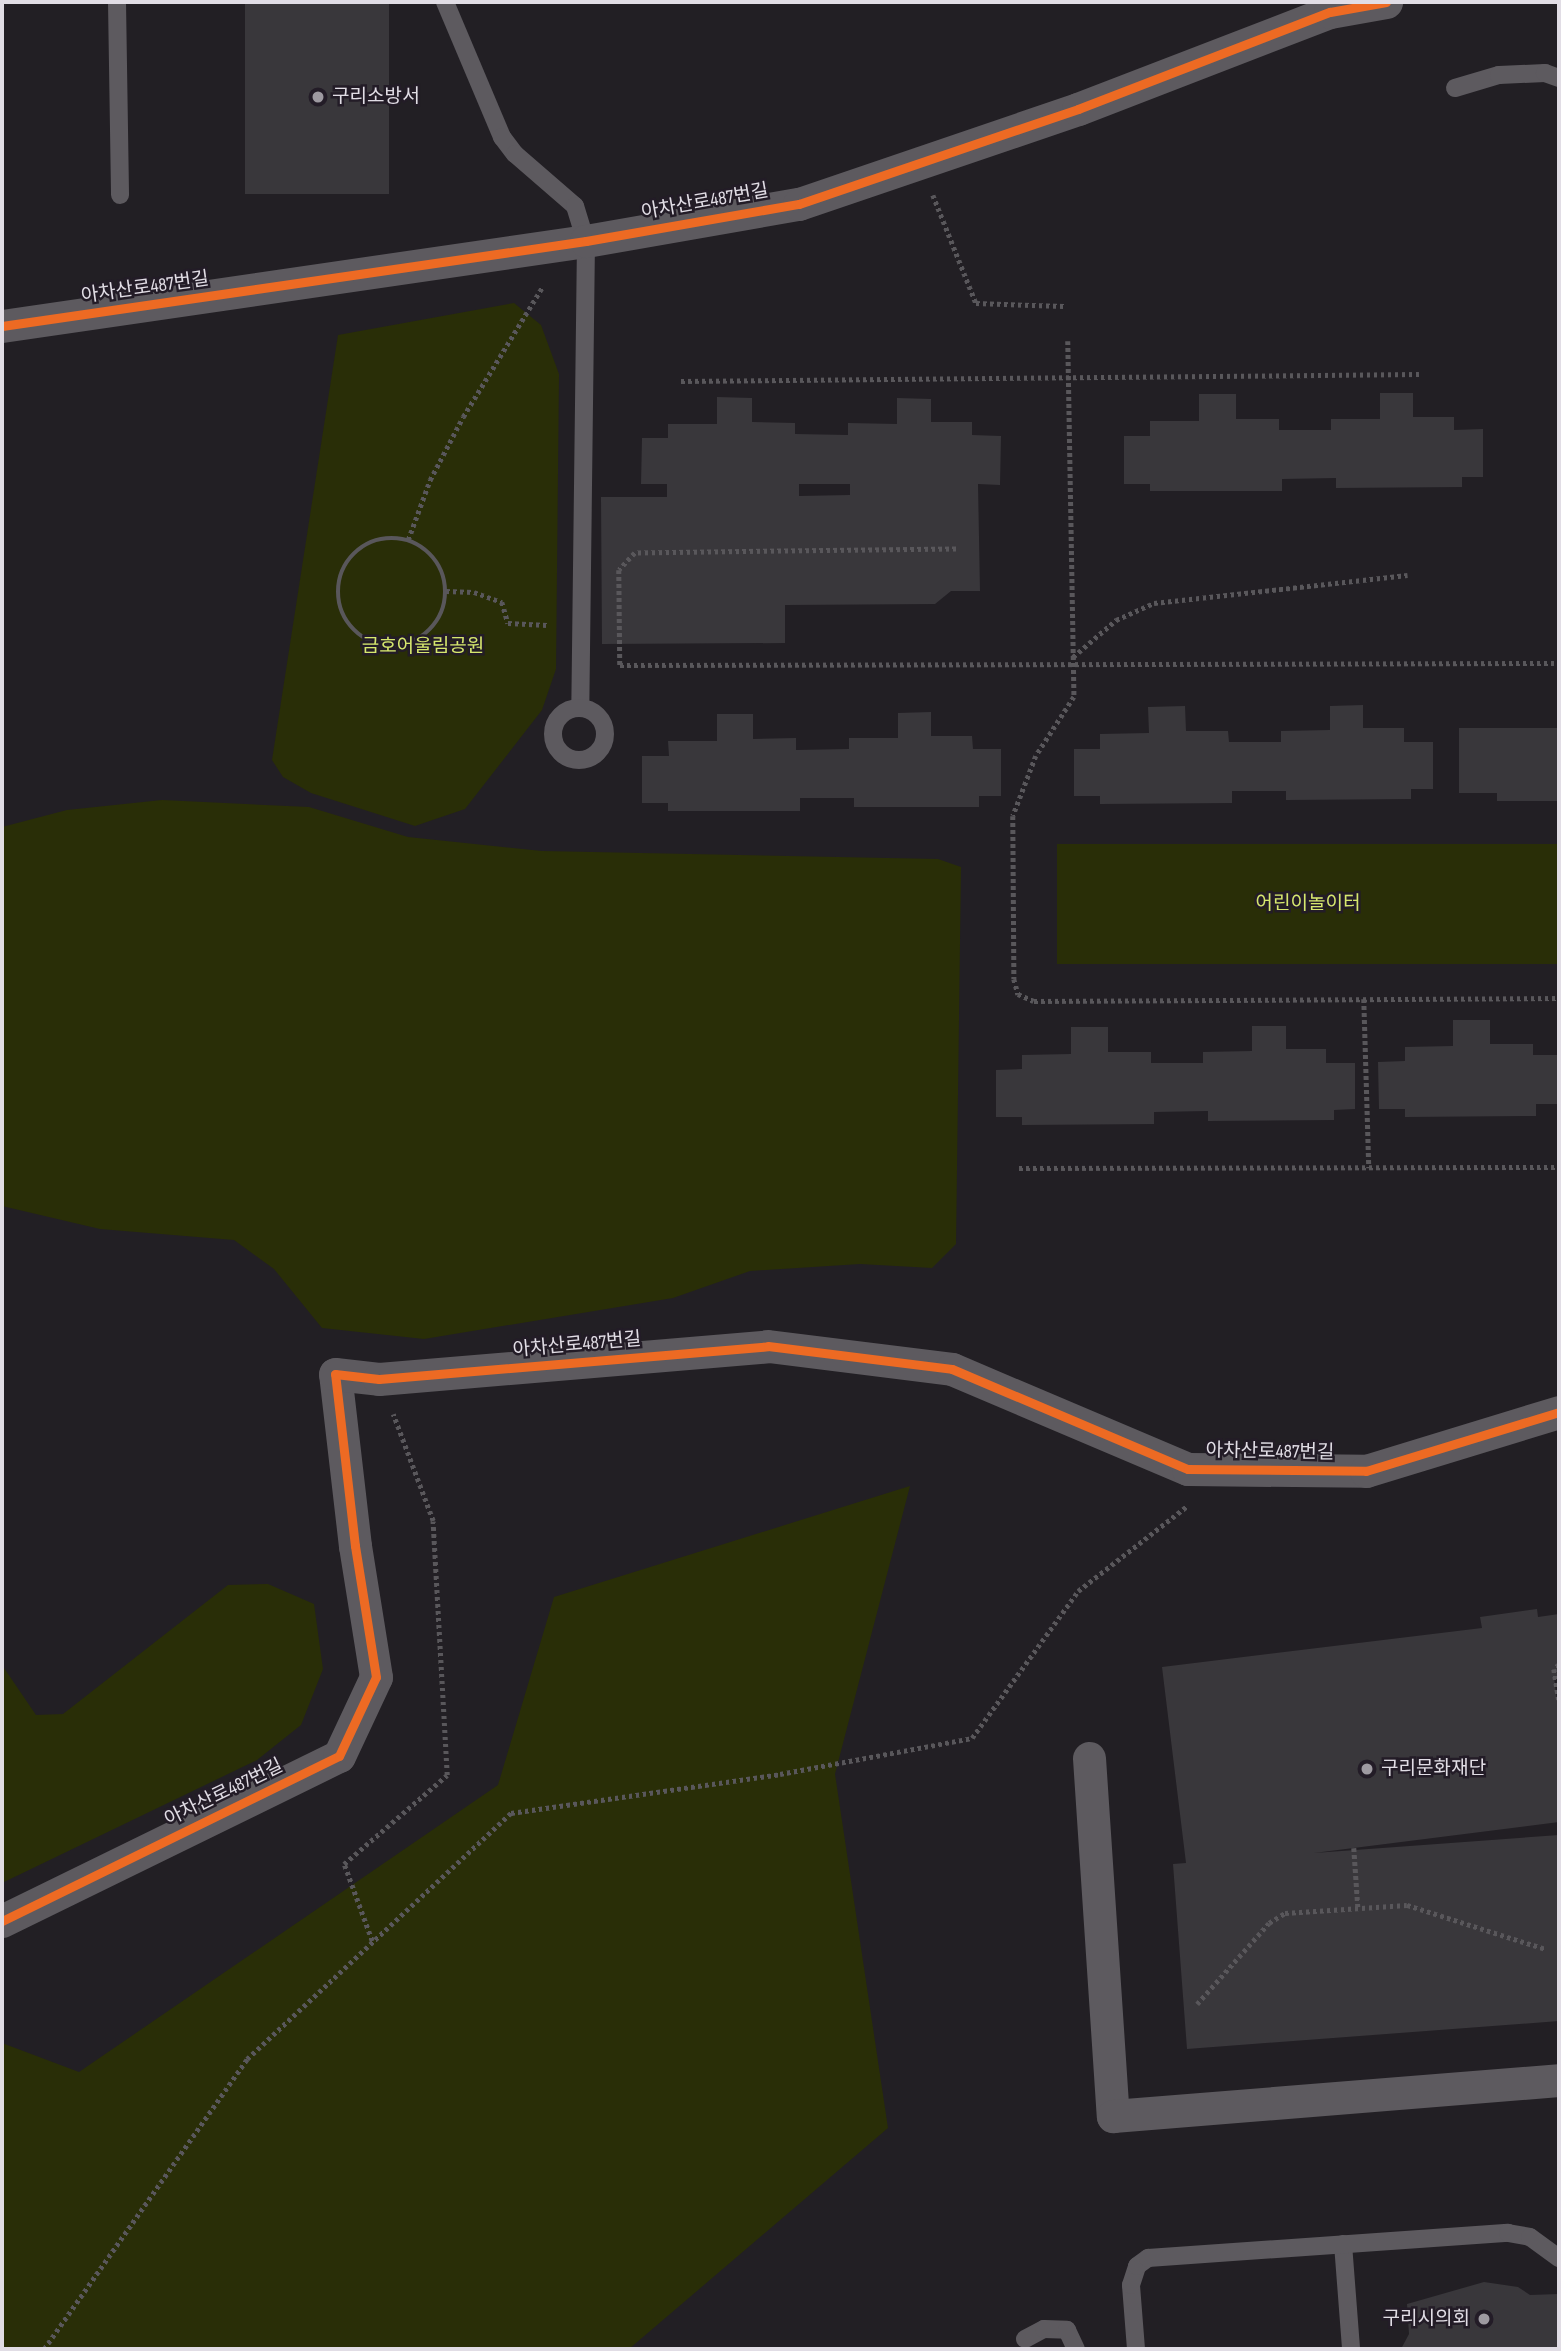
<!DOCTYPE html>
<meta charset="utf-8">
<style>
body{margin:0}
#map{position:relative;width:1561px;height:2351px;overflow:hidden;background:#221f24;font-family:"Sofia Sans Condensed","Noto Sans KR",sans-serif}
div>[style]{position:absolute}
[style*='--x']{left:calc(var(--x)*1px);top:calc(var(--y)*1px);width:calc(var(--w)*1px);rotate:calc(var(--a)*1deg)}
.green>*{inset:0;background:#292e07;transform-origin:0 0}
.building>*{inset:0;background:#39373b;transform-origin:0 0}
.path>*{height:4.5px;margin-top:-2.25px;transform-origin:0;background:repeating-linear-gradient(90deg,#59575b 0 3.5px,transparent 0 7px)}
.path>.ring{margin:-2.25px;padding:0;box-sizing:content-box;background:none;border:4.5px solid #59575b;border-radius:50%}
.lane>*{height:18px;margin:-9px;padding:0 9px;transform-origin:9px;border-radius:9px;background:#5d5a5f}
.lane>.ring{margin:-9px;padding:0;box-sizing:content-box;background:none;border:18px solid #5d5a5f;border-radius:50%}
.street>*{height:33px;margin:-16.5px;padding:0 16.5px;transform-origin:16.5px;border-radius:16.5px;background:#5d5a5f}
.cycleway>*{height:9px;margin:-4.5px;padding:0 4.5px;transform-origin:4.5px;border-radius:4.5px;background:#ed6a23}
.dots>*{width:19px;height:19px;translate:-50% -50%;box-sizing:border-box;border:4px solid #231c27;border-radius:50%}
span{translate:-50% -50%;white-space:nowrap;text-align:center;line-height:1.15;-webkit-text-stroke:5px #231c27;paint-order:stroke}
.poi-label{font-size:19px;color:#e1dde5}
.left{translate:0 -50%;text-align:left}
.right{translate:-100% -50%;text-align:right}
.street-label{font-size:19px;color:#e1dde5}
.park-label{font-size:19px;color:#d6e76e}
.frame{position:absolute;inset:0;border:4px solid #e1dde5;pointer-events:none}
</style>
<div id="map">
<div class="green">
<div style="clip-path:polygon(514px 303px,541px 325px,559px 374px,556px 669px,542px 710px,465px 809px,415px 826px,311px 793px,283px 777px,272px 760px,338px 335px)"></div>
<div style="clip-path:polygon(162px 800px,309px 807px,408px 837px,542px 851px,938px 859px,961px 867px,956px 1244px,932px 1268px,860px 1264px,750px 1271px,673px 1298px,424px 1339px,322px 1328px,274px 1269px,234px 1240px,100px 1229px,2px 1206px,2px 827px,67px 810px)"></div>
<div style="left:1057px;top:844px;width:502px;height:120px"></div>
<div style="clip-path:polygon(910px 1486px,835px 1774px,888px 2128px,629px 2349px,2px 2349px,2px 2043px,79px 2072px,498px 1785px,554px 1597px)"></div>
<div style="clip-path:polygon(268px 1584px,314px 1604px,323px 1669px,301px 1725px,257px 1760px,2px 1883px,2px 1665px,36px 1715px,63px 1714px,228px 1585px)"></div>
</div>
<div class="building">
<div style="left:245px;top:2px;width:144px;height:192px"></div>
<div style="clip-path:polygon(1380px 393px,1413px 393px,1413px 417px,1454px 417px,1454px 430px,1483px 429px,1483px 477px,1462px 477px,1462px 487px,1336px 488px,1336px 478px,1282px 479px,1282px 491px,1150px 491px,1150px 484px,1124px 484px,1124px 436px,1150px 436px,1150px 421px,1199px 421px,1199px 394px,1236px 394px,1236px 419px,1279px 419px,1279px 430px,1331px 430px,1331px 419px,1380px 419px)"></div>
<div style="clip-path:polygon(evenodd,717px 397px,752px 398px,752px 422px,795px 423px,795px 434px,848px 435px,848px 423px,897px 424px,897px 398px,931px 399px,931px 422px,972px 422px,972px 435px,1001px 436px,1000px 485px,978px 484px,980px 591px,951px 591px,935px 604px,785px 605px,785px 643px,602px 644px,601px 497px,667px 497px,667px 484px,641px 484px,642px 438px,668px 438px,668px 424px,717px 424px,717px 397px,799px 484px,850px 484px,850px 495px,799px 496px,799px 484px)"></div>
<div style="clip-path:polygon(1363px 705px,1363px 728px,1404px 728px,1404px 742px,1433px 742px,1433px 789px,1411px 789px,1411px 799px,1286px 800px,1286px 791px,1232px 791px,1232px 803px,1100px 804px,1100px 796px,1074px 796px,1074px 749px,1100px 749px,1100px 734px,1149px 733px,1148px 707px,1185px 706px,1186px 731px,1228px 731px,1229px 742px,1281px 742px,1281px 731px,1330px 730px,1330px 706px)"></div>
<div style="clip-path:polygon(931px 712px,931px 736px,972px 736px,973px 749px,1001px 749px,1001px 796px,979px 796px,979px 807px,854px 807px,854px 798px,800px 798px,800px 811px,668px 811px,668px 803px,642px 803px,642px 756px,669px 756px,668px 741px,717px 741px,717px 714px,753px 714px,753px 739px,796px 738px,796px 750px,849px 749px,849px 738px,898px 738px,898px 713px)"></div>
<div style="clip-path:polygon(1459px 728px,1559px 728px,1559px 801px,1497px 801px,1497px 793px,1459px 793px)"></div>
<div style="clip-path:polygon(1453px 1020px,1490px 1020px,1490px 1044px,1533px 1044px,1533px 1055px,1559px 1055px,1559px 1104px,1536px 1104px,1536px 1116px,1405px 1117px,1405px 1109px,1379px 1109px,1378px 1062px,1405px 1061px,1405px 1047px,1453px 1046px)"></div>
<div style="clip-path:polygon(1252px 1026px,1286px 1026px,1286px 1049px,1326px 1049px,1326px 1063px,1355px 1063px,1355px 1109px,1334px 1110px,1334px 1120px,1208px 1121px,1208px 1111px,1154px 1112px,1154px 1124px,1022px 1125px,1022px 1117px,996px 1117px,996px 1070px,1022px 1069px,1022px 1055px,1071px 1054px,1071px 1027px,1108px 1027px,1108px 1052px,1151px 1052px,1151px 1063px,1203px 1063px,1203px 1052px,1252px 1051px)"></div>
<div style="clip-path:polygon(1537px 1609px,1538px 1617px,1559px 1614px,1559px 1676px,1554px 1677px,1559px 1717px,1559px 1822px,1314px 1853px,1559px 1835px,1559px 2021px,1187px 2049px,1173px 1864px,1186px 1863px,1162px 1667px,1482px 1628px,1480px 1617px)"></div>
<div style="clip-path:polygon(1484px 2282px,1518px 2287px,1530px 2295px,1559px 2294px,1559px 2349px,1401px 2349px,1409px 2334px,1407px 2304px)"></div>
</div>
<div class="path">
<div style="--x:933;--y:195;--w:116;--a:68.3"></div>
<div style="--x:976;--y:303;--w:88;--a:2"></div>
<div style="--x:1068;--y:341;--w:356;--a:89"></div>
<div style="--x:1074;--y:697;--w:70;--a:122.8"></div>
<div style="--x:1036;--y:756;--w:64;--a:111"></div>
<div style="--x:1013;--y:816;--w:163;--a:89.6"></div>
<div style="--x:1014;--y:979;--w:16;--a:75"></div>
<div style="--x:1018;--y:994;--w:17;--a:24"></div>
<div style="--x:1034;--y:1001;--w:525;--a:-0.33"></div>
<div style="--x:681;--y:381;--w:738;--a:-0.54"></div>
<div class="ring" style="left:338px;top:538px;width:103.5px;height:103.5px"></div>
<div style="--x:408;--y:540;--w:64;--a:-69.9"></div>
<div style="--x:430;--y:480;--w:71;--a:-62.4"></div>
<div style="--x:463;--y:417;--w:153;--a:-58.6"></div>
<div style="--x:956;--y:549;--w:321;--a:179.3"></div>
<div style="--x:635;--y:553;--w:23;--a:133"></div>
<div style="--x:619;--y:570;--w:95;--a:89.4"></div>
<div style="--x:620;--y:665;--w:934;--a:-0.12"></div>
<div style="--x:446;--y:591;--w:28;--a:2"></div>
<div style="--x:474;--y:592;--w:30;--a:20"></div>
<div style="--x:502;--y:602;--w:22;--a:74"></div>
<div style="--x:508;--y:623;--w:39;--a:3"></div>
<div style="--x:1073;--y:657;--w:57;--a:-40.7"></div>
<div style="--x:1116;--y:620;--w:42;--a:-24.1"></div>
<div style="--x:1154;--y:603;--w:255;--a:-6.3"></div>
<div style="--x:1364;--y:999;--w:169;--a:88.3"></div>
<div style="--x:1019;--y:1168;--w:540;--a:-0.11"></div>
<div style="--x:1559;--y:1665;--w:6;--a:141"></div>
<div style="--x:1554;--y:1669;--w:31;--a:81"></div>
<div style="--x:1354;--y:1848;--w:59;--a:86.1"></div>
<div style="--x:372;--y:1941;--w:82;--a:-110"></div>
<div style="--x:344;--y:1864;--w:136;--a:-40.8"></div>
<div style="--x:447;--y:1775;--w:254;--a:-93.2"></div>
<div style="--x:433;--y:1521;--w:114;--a:-110.5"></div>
<div style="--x:1197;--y:2004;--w:108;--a:-48.4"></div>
<div style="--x:1269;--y:1923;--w:19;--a:-32"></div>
<div style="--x:1285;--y:1913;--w:122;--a:-3.8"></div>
<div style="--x:1407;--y:1905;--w:146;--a:17.6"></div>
<div style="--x:44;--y:2349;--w:354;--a:-55"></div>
<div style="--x:247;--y:2059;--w:361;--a:-43"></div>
<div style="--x:511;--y:1813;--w:272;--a:-8.2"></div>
<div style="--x:780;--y:1774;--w:195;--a:-10.6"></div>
<div style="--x:972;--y:1738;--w:181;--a:-54.2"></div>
<div style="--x:1078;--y:1591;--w:137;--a:-37.9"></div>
</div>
<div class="lane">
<div style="--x:117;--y:2;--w:193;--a:89.1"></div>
<div style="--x:445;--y:2;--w:147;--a:67.1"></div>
<div style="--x:502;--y:137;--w:21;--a:53"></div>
<div style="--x:515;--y:154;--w:79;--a:40.9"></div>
<div style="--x:575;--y:206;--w:37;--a:73"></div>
<div style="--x:586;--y:241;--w:467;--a:90.7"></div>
<div style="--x:1455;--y:88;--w:46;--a:-16.5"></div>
<div style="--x:1499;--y:75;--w:46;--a:-2.5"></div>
<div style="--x:1545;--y:73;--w:15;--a:20"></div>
<div class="ring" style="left:553px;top:708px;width:34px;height:34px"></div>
<div style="--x:1343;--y:2244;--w:105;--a:85.6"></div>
<div style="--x:1025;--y:2339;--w:21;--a:-28"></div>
<div style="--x:1044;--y:2329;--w:23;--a:2"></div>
<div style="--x:1067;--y:2330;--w:21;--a:65"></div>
<div style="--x:1136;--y:2349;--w:64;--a:-94.5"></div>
<div style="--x:1131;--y:2285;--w:20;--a:-72"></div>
<div style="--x:1137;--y:2266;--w:14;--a:-36"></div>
<div style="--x:1148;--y:2258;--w:361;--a:-4"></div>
<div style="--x:1508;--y:2233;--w:22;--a:10"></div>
<div style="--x:1530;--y:2237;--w:36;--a:36"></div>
</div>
<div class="street">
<div style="--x:2;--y:326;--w:590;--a:-8.28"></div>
<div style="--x:586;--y:241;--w:216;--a:-9.9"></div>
<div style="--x:799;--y:204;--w:295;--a:-18.8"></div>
<div style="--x:1078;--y:109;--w:270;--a:-21.1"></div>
<div style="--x:1330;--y:12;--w:57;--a:-10.1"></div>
<div style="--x:1089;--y:1758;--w:359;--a:86.2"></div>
<div style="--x:1113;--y:2116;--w:447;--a:-4.6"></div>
<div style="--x:2;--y:1921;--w:375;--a:-26.1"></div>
<div style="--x:339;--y:1756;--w:87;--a:-64.9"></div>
<div style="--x:376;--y:1677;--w:133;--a:-99.1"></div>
<div style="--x:355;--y:1546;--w:173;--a:-96.6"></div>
<div style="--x:335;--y:1374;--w:44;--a:6.5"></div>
<div style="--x:379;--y:1379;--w:390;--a:-4.8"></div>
<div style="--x:768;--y:1346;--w:185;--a:7.1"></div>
<div style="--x:952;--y:1369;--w:256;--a:23"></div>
<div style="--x:1188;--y:1469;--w:178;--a:0.6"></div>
<div style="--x:1366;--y:1471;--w:202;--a:-17"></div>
</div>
<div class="cycleway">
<div style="--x:2;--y:326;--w:590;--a:-8.28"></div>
<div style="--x:586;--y:241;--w:216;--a:-9.9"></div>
<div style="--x:799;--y:204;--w:295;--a:-18.8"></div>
<div style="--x:1078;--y:109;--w:270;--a:-21.1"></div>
<div style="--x:1330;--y:12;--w:57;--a:-10.1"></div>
<div style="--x:2;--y:1921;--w:375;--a:-26.1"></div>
<div style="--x:339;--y:1756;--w:87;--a:-64.9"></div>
<div style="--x:376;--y:1677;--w:133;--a:-99.1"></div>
<div style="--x:355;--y:1546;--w:173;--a:-96.6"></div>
<div style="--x:335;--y:1374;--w:44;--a:6.5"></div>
<div style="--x:379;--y:1379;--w:390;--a:-4.8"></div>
<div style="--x:768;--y:1346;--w:185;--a:7.1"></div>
<div style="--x:952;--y:1369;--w:256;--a:23"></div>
<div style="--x:1188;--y:1469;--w:178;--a:0.6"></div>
<div style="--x:1366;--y:1471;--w:202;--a:-17"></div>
</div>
<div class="dots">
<div style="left:318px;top:97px;background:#9e9aa1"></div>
<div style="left:1367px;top:1769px;background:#9e9aa1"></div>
<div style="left:1484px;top:2319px;background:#9e9aa1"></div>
</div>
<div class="poi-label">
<span class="left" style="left:332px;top:97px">구리소방서</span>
<span class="left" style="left:1381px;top:1769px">구리문화재단</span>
<span class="right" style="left:1470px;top:2319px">구리시의회</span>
</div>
<div class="street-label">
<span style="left:705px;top:202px;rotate:-10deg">아차산로487번길</span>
<span style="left:145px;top:288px;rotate:-8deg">아차산로487번길</span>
<span style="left:577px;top:1345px;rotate:-5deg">아차산로487번길</span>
<span style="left:1270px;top:1452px;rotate:1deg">아차산로487번길</span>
<span style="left:224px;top:1793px;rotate:-26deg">아차산로487번길</span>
</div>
<div class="park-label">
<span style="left:423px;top:647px">금호어울림공원</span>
<span style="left:1308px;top:904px">어린이놀이터</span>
</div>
<div class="frame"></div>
</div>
